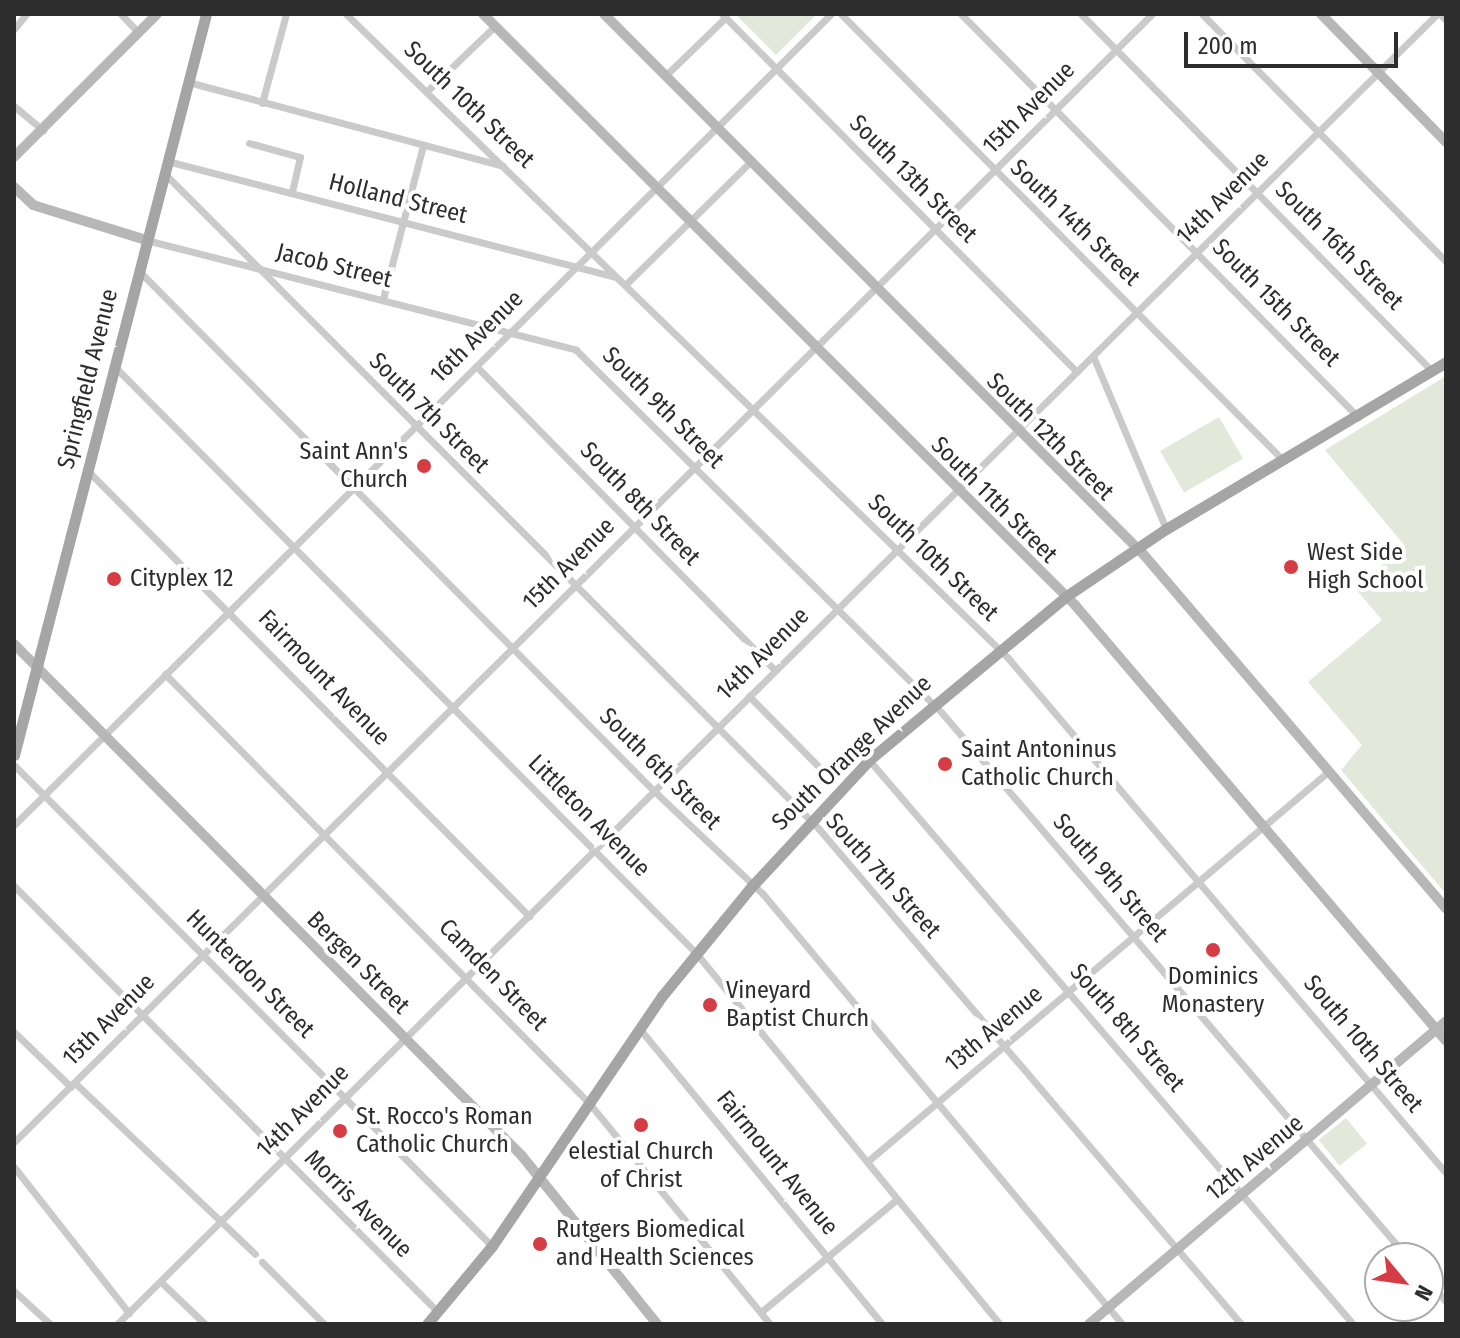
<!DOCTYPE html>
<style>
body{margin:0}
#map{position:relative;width:1460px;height:1338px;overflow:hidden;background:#fff;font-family:"Fira Sans Condensed",sans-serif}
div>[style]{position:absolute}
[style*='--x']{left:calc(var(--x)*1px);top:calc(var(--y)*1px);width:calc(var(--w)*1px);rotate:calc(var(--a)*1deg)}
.green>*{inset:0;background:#e2e9db;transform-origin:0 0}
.street>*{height:7px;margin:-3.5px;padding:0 3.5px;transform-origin:3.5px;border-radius:3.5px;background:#cacaca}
.secondary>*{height:10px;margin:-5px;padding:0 5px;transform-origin:5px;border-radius:5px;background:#b7b7b7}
.primary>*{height:11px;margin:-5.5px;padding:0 5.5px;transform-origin:5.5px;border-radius:5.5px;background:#a5a5a5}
.dots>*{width:22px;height:22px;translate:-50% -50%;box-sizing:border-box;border:4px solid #fff;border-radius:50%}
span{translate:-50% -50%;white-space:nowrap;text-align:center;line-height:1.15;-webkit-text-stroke:8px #fff;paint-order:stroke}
.street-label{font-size:24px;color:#2d2d2d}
.poi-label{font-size:24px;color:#2d2d2d}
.right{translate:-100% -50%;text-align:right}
.left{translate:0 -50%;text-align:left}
.frame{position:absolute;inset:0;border:16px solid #2d2d2d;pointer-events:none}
.north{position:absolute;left:1364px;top:1242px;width:80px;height:80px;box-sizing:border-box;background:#fff;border:2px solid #ababab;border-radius:50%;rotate:119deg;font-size:22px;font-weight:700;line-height:32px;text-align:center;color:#2d2d2d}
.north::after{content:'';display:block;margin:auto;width:28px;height:36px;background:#d63c43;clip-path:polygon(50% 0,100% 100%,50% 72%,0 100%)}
.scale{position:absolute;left:1184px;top:32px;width:214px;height:36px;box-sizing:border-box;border:4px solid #2d2d2d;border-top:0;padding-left:10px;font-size:24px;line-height:28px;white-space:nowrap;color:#2d2d2d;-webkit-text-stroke:6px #fff;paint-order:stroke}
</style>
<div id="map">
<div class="green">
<div style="clip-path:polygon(735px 14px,817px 14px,776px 55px)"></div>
<div style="clip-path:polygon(1446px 376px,1446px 894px,1341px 770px,1362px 745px,1308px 682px,1382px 620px,1355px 588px,1405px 546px,1325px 450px)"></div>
<div style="left:1219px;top:417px;width:48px;height:68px;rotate:60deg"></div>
<div style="left:1346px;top:1118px;width:33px;height:35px;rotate:51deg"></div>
</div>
<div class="street">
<div style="--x:121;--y:14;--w:26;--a:47"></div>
<div style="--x:346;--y:14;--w:924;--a:44.21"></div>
<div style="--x:1008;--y:658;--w:676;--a:49.62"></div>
<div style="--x:722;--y:14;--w:504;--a:45.24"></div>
<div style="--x:841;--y:14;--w:627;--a:45.26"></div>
<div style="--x:961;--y:14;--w:566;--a:45.43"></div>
<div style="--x:1081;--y:14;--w:501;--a:45.49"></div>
<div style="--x:1202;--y:14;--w:347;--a:45.4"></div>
<div style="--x:1440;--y:14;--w:8;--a:45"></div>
<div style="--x:14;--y:29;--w:19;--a:-51"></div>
<div style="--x:665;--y:76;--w:83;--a:-44"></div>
<div style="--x:188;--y:82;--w:326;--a:14.9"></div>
<div style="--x:427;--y:91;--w:94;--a:-43.7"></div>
<div style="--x:262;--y:103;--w:92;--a:-74.9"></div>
<div style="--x:14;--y:106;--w:38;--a:40"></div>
<div style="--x:249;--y:143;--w:53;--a:15.4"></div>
<div style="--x:300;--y:157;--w:37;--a:103"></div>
<div style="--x:167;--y:161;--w:462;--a:14.5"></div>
<div style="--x:164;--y:173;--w:927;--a:45.04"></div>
<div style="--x:819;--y:829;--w:650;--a:49.55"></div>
<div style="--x:146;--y:240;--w:444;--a:14.3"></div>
<div style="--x:576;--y:350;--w:515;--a:44.76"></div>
<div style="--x:942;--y:713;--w:717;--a:49.47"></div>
<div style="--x:139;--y:271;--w:732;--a:45.28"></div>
<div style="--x:654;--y:791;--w:150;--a:43.4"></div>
<div style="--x:763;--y:894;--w:560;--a:50.14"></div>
<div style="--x:625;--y:285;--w:175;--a:-44.5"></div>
<div style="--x:383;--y:299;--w:159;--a:-75.4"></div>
<div style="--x:1093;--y:356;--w:188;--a:67.1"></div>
<div style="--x:476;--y:366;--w:426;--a:45.5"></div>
<div style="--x:115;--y:367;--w:825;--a:45.25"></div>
<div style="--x:696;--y:953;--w:480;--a:50.7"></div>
<div style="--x:88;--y:471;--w:627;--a:45.26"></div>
<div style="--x:165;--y:674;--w:603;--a:45.34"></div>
<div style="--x:589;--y:1103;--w:286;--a:50.7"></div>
<div style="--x:749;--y:696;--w:112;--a:45.4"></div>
<div style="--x:869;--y:760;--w:743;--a:49.37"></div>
<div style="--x:14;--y:765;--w:678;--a:45.18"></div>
<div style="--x:14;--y:825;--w:1151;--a:-44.79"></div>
<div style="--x:14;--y:886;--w:600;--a:45.14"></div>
<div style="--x:639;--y:1028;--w:383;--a:50.6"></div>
<div style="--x:14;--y:1032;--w:79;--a:44"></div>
<div style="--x:75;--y:1083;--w:248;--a:43.5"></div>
<div style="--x:14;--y:1142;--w:1602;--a:-44.75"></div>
<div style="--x:868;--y:1161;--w:604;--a:-40.23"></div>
<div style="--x:14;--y:1167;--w:186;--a:51.8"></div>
<div style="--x:262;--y:1262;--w:88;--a:45"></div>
<div style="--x:1428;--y:1281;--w:28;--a:49"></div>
<div style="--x:161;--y:1282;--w:61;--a:43.7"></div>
<div style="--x:14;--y:1291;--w:49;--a:42.5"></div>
<div style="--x:761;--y:1312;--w:177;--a:-39.7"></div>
<div style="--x:117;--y:1324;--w:1860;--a:-44.78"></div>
</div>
<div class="secondary">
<div style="--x:483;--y:14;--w:837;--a:44.95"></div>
<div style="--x:1075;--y:605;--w:572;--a:49.6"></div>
<div style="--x:604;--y:14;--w:764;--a:45.05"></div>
<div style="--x:1144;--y:555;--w:465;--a:49.5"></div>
<div style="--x:1321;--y:14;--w:179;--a:45.7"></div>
<div style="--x:14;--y:157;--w:202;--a:-45"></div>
<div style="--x:14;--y:187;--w:26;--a:43"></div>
<div style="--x:33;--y:205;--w:118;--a:17.2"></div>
<div style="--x:14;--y:644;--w:721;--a:45.22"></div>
<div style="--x:522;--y:1156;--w:216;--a:51.2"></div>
<div style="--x:1089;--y:1324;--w:468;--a:-40.3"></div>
</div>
<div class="primary">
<div style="--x:14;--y:755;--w:765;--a:-75.47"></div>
<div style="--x:427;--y:1324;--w:102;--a:-50.2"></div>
<div style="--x:492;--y:1246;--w:302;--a:-55.8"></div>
<div style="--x:662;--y:996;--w:144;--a:-50.7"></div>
<div style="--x:753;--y:885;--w:171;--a:-47.1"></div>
<div style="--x:869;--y:760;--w:255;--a:-39.7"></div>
<div style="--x:1065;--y:597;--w:122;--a:-34"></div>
<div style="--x:1166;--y:529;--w:326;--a:-30.8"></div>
</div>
<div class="dots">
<div style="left:424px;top:466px;background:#d63c43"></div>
<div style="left:1291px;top:567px;background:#d63c43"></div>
<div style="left:114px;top:579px;background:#d63c43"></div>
<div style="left:945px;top:764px;background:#d63c43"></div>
<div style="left:1213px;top:950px;background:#d63c43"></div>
<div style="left:710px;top:1005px;background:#d63c43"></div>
<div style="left:641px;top:1125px;background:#d63c43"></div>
<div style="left:340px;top:1131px;background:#d63c43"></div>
<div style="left:540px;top:1244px;background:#d63c43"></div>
</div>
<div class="street-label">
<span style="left:469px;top:105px;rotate:44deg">South 10th Street</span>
<span style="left:1029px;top:108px;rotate:-45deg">15th Avenue</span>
<span style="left:913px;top:179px;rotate:45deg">South 13th Street</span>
<span style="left:1223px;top:198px;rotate:-45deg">14th Avenue</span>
<span style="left:398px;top:199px;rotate:14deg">Holland Street</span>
<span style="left:1075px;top:223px;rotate:44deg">South 14th Street</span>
<span style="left:1339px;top:246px;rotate:45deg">South 16th Street</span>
<span style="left:334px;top:266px;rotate:14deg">Jacob Street</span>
<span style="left:1276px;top:303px;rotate:45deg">South 15th Street</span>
<span style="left:477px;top:337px;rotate:-45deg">16th Avenue</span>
<span style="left:88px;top:379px;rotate:-76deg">Springfield Avenue</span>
<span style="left:663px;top:408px;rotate:45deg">South 9th Street</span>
<span style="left:429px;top:413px;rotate:45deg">South 7th Street</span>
<span style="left:1050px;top:437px;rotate:45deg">South 12th Street</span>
<span style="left:994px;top:500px;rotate:45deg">South 11th Street</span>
<span style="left:640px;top:504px;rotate:46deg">South 8th Street</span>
<span style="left:933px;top:558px;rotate:44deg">South 10th Street</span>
<span style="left:569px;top:564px;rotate:-45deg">15th Avenue</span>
<span style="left:763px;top:654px;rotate:-45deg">14th Avenue</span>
<span style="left:324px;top:678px;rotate:46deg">Fairmount Avenue</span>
<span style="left:852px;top:753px;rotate:-44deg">South Orange Avenue</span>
<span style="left:660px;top:769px;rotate:45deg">South 6th Street</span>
<span style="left:589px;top:816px;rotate:45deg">Littleton Avenue</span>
<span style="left:883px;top:876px;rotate:48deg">South 7th Street</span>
<span style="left:1110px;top:878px;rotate:49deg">South 9th Street</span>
<span style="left:358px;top:963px;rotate:45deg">Bergen Street</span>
<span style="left:250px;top:974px;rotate:45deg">Hunterdon Street</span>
<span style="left:493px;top:975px;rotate:46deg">Camden Street</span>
<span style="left:109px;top:1020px;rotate:-45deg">15th Avenue</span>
<span style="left:1127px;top:1028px;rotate:49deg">South 8th Street</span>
<span style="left:994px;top:1029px;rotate:-40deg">13th Avenue</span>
<span style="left:1363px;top:1044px;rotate:50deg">South 10th Street</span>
<span style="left:303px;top:1111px;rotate:-45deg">14th Avenue</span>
<span style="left:1255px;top:1158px;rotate:-40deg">12th Avenue</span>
<span style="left:777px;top:1163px;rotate:51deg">Fairmount Avenue</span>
<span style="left:358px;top:1204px;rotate:45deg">Morris Avenue</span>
</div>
<div class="poi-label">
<span class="right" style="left:408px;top:466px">Saint Ann's<br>Church</span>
<span class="left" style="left:1307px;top:567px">West Side<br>High School</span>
<span class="left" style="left:130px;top:579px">Cityplex 12</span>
<span class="left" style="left:961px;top:764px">Saint Antoninus<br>Catholic Church</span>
<span style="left:1213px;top:991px">Dominics<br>Monastery</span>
<span class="left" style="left:726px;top:1005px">Vineyard<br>Baptist Church</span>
<span class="left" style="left:356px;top:1131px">St. Rocco's Roman<br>Catholic Church</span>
<span style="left:641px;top:1166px">elestial Church<br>of Christ</span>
<span class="left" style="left:556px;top:1244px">Rutgers Biomedical<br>and Health Sciences</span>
</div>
<div class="frame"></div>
<div class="north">N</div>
<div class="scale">200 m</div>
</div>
